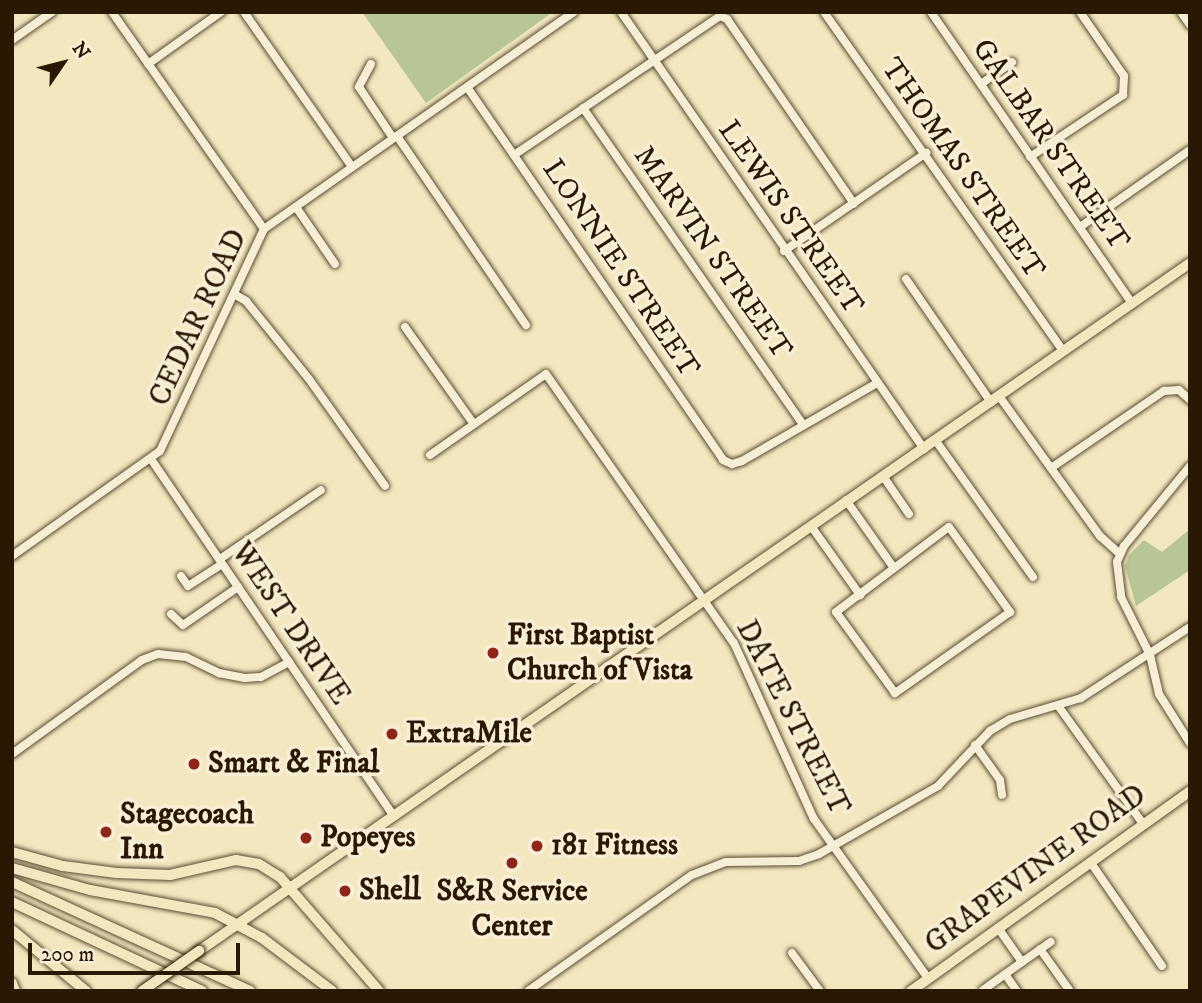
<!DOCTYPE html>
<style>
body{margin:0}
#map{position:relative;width:1202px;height:1003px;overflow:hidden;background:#f2e7be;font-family:"IM FELL DW Pica",serif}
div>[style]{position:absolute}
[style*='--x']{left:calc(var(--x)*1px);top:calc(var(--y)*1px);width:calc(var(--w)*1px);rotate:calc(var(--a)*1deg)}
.green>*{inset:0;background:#b7c694}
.roads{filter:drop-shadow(0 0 2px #5a4c32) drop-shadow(0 0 2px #5a4c32)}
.minor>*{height:8px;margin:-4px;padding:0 4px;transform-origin:4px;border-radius:4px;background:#f7efd5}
.major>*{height:10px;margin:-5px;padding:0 5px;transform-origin:5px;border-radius:5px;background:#f2e7be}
.highway>*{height:10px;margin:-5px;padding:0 5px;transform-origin:5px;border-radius:5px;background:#f2e7be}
.bridges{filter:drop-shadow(0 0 2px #281804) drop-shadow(0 0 2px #281804)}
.major-bridge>*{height:10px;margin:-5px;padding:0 5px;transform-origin:5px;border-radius:5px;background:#f2e7be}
.dots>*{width:19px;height:19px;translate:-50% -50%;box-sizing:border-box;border:4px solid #f7efd5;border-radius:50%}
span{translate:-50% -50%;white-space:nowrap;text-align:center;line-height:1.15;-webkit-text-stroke:7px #f7efd5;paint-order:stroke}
.street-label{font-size:30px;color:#281804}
.poi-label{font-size:30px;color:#281804;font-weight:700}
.left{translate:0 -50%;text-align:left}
.frame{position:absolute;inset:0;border:14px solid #281804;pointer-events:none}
.north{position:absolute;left:28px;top:28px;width:70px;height:70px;-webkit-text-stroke:5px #f7efd5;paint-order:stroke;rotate:55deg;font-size:19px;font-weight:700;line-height:28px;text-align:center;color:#281804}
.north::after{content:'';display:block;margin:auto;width:24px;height:32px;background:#281804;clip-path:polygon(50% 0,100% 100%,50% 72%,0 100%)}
.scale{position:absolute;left:28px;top:943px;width:212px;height:32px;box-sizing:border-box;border:4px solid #281804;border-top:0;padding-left:9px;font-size:21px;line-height:24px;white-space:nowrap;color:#281804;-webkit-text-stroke:5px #f7efd5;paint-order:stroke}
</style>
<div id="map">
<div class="green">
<div style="clip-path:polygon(362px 12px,553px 12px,426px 103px)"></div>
<div style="clip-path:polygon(1190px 529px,1190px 570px,1136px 606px,1125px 566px,1129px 555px,1144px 540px,1162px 552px)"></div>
</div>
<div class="roads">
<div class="minor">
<div style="--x:112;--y:12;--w:265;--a:55"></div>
<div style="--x:244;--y:12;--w:189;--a:55.1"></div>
<div style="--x:621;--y:12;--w:532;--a:55.26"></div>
<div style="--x:824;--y:12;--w:415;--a:54.8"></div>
<div style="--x:931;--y:12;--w:354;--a:55.4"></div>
<div style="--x:1181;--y:12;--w:16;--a:55"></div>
<div style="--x:12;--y:40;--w:49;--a:-35"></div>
<div style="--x:148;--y:64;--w:90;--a:-35.5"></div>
<div style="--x:371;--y:64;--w:26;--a:118"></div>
<div style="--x:359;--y:87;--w:61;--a:56.3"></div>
<div style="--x:981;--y:84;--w:38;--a:-35"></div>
<div style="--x:467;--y:87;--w:452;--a:55.5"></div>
<div style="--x:723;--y:460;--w:10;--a:24"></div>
<div style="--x:732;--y:464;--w:10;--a:-17"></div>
<div style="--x:742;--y:461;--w:156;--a:-30"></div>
<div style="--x:583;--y:108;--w:386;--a:55.2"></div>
<div style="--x:397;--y:136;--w:229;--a:55.7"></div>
<div style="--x:514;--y:155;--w:249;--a:-34"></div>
<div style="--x:720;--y:16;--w:8;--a:23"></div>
<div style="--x:727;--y:19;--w:224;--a:55.5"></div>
<div style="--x:1030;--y:157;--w:112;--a:-33.7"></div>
<div style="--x:1123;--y:95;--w:19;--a:-87"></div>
<div style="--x:1124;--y:76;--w:78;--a:-124.5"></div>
<div style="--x:296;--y:207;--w:69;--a:55.6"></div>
<div style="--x:1080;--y:227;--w:134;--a:-35"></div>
<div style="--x:784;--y:251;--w:173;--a:-34.6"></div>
<div style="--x:906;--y:279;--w:150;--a:55.4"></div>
<div style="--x:234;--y:294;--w:14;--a:30"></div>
<div style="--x:246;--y:301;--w:100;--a:51.1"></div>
<div style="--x:309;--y:379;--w:131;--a:54.6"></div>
<div style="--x:405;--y:327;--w:118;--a:54.7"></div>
<div style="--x:999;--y:396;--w:173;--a:54.2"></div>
<div style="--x:1100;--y:536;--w:25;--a:42"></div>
<div style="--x:936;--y:441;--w:167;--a:54.5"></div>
<div style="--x:430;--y:455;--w:141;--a:-34.9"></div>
<div style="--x:546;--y:374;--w:328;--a:55.1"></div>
<div style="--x:734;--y:643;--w:193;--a:65.6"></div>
<div style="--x:814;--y:819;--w:196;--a:54.4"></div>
<div style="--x:151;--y:459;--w:429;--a:55.8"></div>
<div style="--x:1190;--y:466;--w:104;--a:129.5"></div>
<div style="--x:1124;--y:546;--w:17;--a:114"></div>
<div style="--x:1117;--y:562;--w:35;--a:83"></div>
<div style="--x:1121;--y:597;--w:65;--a:63.4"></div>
<div style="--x:1150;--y:655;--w:40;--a:77"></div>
<div style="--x:1159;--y:694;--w:58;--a:57.7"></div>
<div style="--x:1051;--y:468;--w:137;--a:-34.3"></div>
<div style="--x:1164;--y:391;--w:15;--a:-4"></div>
<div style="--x:1179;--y:390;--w:15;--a:42"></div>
<div style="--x:883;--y:476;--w:46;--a:55.6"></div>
<div style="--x:846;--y:500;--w:83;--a:54.8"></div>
<div style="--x:811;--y:526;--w:85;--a:54.6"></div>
<div style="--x:949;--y:527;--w:105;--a:54.3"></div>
<div style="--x:1010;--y:612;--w:141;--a:144.8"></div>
<div style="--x:895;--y:693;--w:100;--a:-126.1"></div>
<div style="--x:836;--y:612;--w:141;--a:-37"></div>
<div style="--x:12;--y:556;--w:181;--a:-35.4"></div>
<div style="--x:160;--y:451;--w:245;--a:-64.9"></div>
<div style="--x:264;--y:229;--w:378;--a:-35"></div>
<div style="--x:220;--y:559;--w:122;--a:-34.3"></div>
<div style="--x:181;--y:576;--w:12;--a:55"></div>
<div style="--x:188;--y:586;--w:40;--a:-32.9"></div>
<div style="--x:171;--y:614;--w:16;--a:43"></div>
<div style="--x:183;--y:625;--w:67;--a:-34.6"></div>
<div style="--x:1059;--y:707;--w:144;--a:54.3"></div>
<div style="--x:975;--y:745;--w:43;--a:54.5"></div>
<div style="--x:1000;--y:780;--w:15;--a:82"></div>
<div style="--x:12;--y:754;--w:160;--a:-35.9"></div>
<div style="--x:142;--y:660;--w:17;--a:-21"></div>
<div style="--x:158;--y:654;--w:28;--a:6"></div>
<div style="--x:186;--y:657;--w:37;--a:26"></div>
<div style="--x:219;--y:673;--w:26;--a:11"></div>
<div style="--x:245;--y:678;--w:16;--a:-4"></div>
<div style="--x:261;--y:677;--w:32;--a:-28"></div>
<div style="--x:1091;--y:863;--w:125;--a:55.4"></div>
<div style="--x:1040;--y:949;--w:52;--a:54.5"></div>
<div style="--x:792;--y:953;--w:47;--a:53.6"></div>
<div style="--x:1022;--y:962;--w:35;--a:-35"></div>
<div style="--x:1005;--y:974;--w:21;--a:55"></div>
<div style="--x:983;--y:990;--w:48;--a:-35.7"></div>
<div style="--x:1022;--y:962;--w:42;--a:-125.2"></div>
<div style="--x:528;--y:991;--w:201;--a:-35.3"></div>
<div style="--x:692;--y:875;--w:36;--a:-21"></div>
<div style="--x:726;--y:862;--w:73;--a:-0.8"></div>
<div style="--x:799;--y:861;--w:21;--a:-19"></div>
<div style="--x:819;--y:854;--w:137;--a:-29.7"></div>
<div style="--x:938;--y:786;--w:76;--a:-46.6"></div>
<div style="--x:990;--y:731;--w:23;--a:-31"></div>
<div style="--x:1010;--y:719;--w:74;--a:-16.5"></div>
<div style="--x:1081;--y:698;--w:130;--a:-33.1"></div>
</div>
<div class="major">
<div style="--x:12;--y:852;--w:53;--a:15.4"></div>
<div style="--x:63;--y:866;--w:54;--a:7.4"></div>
<div style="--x:117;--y:873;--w:53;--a:2.2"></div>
<div style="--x:170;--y:875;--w:68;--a:-12.8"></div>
<div style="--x:236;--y:860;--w:23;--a:10"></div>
<div style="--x:259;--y:864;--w:25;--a:32"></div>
<div style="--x:280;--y:877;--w:151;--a:49"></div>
<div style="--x:199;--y:951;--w:1206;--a:-34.77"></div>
<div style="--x:12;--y:983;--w:9;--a:69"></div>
<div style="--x:911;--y:991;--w:343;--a:-35.6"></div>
</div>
<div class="highway">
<div style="--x:12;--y:868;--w:81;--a:15.8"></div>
<div style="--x:90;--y:890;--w:127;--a:10.4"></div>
<div style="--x:215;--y:913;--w:53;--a:28"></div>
<div style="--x:262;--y:938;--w:88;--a:37.1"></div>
<div style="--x:12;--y:882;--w:262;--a:24.6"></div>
<div style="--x:12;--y:902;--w:210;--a:25.1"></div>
<div style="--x:12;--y:930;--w:96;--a:39.5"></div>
</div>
</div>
<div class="bridges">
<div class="major-bridge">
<div style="--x:142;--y:991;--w:70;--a:-35.1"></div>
</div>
</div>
<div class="dots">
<div style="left:493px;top:653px;background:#8f2418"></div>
<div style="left:392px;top:734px;background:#8f2418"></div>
<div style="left:194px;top:764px;background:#8f2418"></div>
<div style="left:106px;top:832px;background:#8f2418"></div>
<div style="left:306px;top:838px;background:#8f2418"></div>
<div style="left:537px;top:846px;background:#8f2418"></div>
<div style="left:512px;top:863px;background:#8f2418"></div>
<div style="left:345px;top:891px;background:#8f2418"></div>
</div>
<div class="street-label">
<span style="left:1050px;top:145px;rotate:55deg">GALBAR STREET</span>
<span style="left:962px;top:169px;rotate:55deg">THOMAS STREET</span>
<span style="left:790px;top:218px;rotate:55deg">LEWIS STREET</span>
<span style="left:712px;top:253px;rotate:55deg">MARVIN STREET</span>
<span style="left:620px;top:269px;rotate:56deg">LONNIE STREET</span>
<span style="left:199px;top:318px;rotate:-65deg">CEDAR ROAD</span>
<span style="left:290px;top:624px;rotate:56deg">WEST DRIVE</span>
<span style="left:792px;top:718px;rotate:63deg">DATE STREET</span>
<span style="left:1036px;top:870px;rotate:-36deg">GRAPEVINE ROAD</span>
</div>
<div class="poi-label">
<span class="left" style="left:507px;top:653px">First Baptist<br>Church of Vista</span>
<span class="left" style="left:406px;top:734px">ExtraMile</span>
<span class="left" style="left:208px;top:764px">Smart &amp; Final</span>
<span class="left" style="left:120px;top:832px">Stagecoach<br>Inn</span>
<span class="left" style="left:320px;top:838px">Popeyes</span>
<span class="left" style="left:551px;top:846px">181 Fitness</span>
<span class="left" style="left:359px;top:891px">Shell</span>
<span style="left:512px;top:909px">S&amp;R Service<br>Center</span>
</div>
<div class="frame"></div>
<div class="north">N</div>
<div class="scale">200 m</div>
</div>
